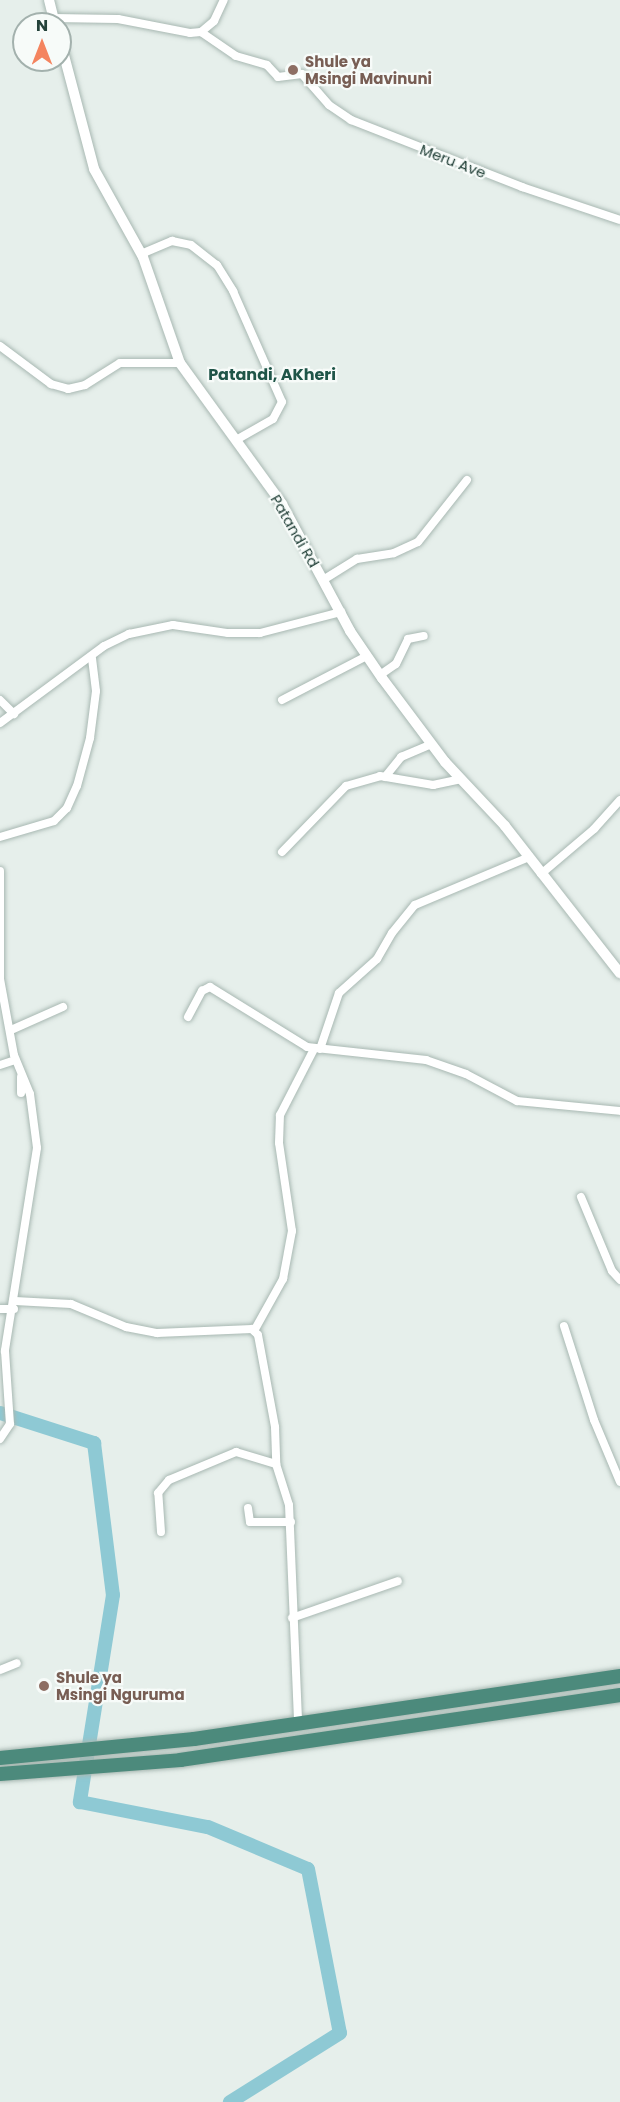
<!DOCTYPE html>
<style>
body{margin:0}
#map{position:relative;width:620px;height:2102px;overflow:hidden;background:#e6efeb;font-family:Poppins,sans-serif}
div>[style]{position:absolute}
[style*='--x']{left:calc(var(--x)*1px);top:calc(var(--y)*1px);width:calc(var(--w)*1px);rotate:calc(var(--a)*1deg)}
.river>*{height:14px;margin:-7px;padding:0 7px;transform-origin:7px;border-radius:7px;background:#8ec9d4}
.roads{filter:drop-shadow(0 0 2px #a8b8b2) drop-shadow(0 0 2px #a8b8b2)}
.minor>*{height:8px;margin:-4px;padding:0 4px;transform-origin:4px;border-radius:4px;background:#fff}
.tertiary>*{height:10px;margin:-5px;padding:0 5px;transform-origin:5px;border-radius:5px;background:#fff}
.trunk>*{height:14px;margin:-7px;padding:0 7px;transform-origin:7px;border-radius:7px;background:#4c8a7c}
.dots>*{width:16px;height:16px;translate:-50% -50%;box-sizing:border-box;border:3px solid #f7fbf9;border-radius:50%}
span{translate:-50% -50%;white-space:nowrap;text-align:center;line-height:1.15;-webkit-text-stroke:4.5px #f7fbf9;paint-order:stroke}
.education-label{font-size:15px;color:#785e54;font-weight:700}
.left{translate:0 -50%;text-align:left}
.street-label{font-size:15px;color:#24423a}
.neighbourhood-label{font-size:16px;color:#1f5548;font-weight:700}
.north{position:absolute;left:12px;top:12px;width:60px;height:60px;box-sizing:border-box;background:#f7fbf9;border:2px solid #a3b1ad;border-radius:50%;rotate:0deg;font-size:16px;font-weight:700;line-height:24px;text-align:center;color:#24423a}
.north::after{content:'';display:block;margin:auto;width:21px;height:27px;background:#f4845f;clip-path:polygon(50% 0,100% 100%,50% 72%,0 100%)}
</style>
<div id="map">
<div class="river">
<div style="--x:0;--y:1413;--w:99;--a:17.7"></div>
<div style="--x:94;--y:1443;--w:153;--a:82.9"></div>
<div style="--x:113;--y:1595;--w:210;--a:99.1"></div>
<div style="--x:80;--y:1802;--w:130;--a:11.1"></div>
<div style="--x:208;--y:1827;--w:108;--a:22.8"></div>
<div style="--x:308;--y:1869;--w:167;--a:79"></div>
<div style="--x:340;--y:2033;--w:130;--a:147.9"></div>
</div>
<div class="roads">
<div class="minor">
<div style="--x:53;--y:18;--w:65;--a:0.9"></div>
<div style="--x:118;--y:19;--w:73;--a:11"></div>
<div style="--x:190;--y:33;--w:11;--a:-5"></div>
<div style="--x:201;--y:32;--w:17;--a:-40"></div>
<div style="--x:214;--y:21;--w:23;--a:-65"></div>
<div style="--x:201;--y:32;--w:42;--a:34.4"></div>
<div style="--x:236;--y:56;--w:32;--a:16"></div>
<div style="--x:267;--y:65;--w:16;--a:47"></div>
<div style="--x:278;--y:77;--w:24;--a:-7"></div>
<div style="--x:302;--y:74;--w:41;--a:48.9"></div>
<div style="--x:329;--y:105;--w:27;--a:34"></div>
<div style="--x:351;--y:120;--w:184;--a:21.4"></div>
<div style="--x:522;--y:187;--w:103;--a:18.6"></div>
<div style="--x:141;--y:254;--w:34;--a:-23"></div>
<div style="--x:172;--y:241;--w:19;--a:12"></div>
<div style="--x:191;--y:245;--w:33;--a:38"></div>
<div style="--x:217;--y:265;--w:31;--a:58"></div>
<div style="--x:233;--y:291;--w:121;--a:66.2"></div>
<div style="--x:282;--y:402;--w:19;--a:118"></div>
<div style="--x:273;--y:419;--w:43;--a:150.4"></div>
<div style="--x:0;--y:346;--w:64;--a:36.7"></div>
<div style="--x:51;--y:384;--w:18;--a:16"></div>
<div style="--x:68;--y:389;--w:17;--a:-13"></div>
<div style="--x:85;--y:385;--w:41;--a:-32.2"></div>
<div style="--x:120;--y:363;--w:60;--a:0"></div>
<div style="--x:323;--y:580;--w:40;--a:-32"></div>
<div style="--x:357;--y:559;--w:37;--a:-9"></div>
<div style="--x:394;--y:553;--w:26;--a:-25"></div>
<div style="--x:418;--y:542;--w:79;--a:-51.7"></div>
<div style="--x:380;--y:675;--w:19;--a:-35"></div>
<div style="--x:396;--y:664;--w:28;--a:-64"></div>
<div style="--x:408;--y:639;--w:16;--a:-11"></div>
<div style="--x:0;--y:700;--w:20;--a:45"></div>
<div style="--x:282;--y:700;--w:96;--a:-27.4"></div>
<div style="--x:0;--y:723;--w:129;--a:-36.5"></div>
<div style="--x:104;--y:646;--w:28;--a:-26"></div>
<div style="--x:129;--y:634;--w:45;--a:-11.6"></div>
<div style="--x:173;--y:625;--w:56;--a:8.3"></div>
<div style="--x:228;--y:633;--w:32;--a:0"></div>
<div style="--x:260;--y:633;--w:84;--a:-14.5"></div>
<div style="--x:385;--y:777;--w:26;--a:-51"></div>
<div style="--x:401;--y:757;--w:33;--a:-23"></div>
<div style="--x:0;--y:837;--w:56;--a:-16.5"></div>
<div style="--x:54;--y:821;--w:18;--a:-45"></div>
<div style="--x:67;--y:808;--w:24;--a:-66"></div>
<div style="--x:77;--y:786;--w:50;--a:-74.8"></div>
<div style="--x:90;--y:738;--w:47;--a:-82.7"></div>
<div style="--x:96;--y:691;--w:33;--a:-97"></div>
<div style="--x:282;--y:852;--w:92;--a:-45.9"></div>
<div style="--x:346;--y:786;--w:35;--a:-16"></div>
<div style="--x:380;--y:776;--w:54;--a:9.6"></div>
<div style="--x:433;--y:785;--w:29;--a:-12"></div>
<div style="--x:0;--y:871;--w:108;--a:90"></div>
<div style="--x:0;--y:979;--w:77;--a:79.6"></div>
<div style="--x:14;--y:1055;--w:42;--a:67.7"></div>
<div style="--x:30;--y:1094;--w:54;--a:82.6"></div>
<div style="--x:37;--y:1148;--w:206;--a:99"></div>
<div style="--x:5;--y:1351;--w:73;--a:86.1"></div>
<div style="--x:10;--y:1424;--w:18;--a:124"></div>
<div style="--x:541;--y:874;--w:70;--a:-40.3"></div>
<div style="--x:594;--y:829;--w:39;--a:-48"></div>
<div style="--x:188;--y:1017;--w:30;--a:-62"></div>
<div style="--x:202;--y:991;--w:9;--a:-27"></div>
<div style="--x:210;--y:987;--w:114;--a:31.7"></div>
<div style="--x:307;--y:1047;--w:120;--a:6.2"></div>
<div style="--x:426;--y:1060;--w:42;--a:19.3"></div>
<div style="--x:466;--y:1074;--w:58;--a:27.9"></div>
<div style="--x:517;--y:1101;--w:103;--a:5.5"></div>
<div style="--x:11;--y:1030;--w:57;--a:-23.9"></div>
<div style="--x:320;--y:1049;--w:59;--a:-71.3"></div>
<div style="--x:339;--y:993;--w:51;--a:-41.8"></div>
<div style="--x:377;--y:959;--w:30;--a:-60"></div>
<div style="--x:392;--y:933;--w:36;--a:-51"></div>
<div style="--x:415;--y:905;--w:124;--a:-22.8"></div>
<div style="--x:0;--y:1065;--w:16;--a:-18"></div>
<div style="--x:21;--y:1077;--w:16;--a:90"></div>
<div style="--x:581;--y:1197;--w:80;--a:67.3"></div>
<div style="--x:612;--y:1271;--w:12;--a:48"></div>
<div style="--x:15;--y:1301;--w:56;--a:3.1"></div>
<div style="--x:71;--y:1304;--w:60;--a:22.7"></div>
<div style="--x:126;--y:1327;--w:32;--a:11"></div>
<div style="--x:157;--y:1333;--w:95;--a:-2.4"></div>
<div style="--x:252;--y:1329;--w:8;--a:45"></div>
<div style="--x:258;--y:1335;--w:94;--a:79.5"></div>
<div style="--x:275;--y:1427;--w:37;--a:88"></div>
<div style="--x:276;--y:1464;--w:43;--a:72.4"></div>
<div style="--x:289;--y:1505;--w:218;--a:87.6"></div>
<div style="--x:0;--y:1309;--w:14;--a:0"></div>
<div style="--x:564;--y:1326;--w:99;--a:72.3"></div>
<div style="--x:594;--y:1420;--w:67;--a:67.2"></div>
<div style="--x:254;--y:1331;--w:60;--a:-60.9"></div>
<div style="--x:283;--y:1279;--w:49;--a:-79.4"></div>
<div style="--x:292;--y:1231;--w:89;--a:-98.4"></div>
<div style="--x:279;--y:1143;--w:28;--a:-88"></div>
<div style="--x:280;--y:1115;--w:74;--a:-62.7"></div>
<div style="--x:248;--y:1508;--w:14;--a:82"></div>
<div style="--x:250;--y:1522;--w:41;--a:0"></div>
<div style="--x:161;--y:1532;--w:39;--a:-94"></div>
<div style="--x:158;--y:1493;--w:17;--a:-50"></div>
<div style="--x:169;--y:1480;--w:73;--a:-22.7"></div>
<div style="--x:236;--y:1452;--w:42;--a:16.7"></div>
<div style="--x:292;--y:1618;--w:112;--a:-19.2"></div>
<div style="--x:0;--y:1670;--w:18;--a:-22"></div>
</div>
<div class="tertiary">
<div style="--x:49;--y:0;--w:25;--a:76"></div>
<div style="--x:60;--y:40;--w:133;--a:75.2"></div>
<div style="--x:94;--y:169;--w:101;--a:60.9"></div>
<div style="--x:143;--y:257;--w:112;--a:70.8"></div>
<div style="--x:180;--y:363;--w:174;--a:54.1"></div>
<div style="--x:282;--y:504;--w:144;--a:61.8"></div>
<div style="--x:350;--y:631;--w:57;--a:55.8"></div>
<div style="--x:382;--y:678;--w:105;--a:53.1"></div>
<div style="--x:445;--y:762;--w:88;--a:46.8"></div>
<div style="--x:505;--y:826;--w:187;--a:52"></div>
</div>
<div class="trunk">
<div style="--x:0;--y:1758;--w:195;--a:-5.6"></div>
<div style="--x:194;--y:1739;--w:431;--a:-8.4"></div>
<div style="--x:0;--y:1774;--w:181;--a:-4.4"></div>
<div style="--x:180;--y:1760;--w:445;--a:-8.4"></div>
</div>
</div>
<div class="dots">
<div style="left:293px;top:70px;background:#8d6e63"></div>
<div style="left:44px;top:1686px;background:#8d6e63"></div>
</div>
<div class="education-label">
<span class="left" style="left:305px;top:70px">Shule ya<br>Msingi Mavinuni</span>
<span class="left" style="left:56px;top:1686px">Shule ya<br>Msingi Nguruma</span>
</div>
<div class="street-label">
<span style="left:453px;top:161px;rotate:21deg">Meru Ave</span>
<span style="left:295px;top:531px;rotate:60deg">Patandi Rd</span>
</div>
<div class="neighbourhood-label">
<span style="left:272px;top:375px">Patandi, AKheri</span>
</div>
<div class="north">N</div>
</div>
